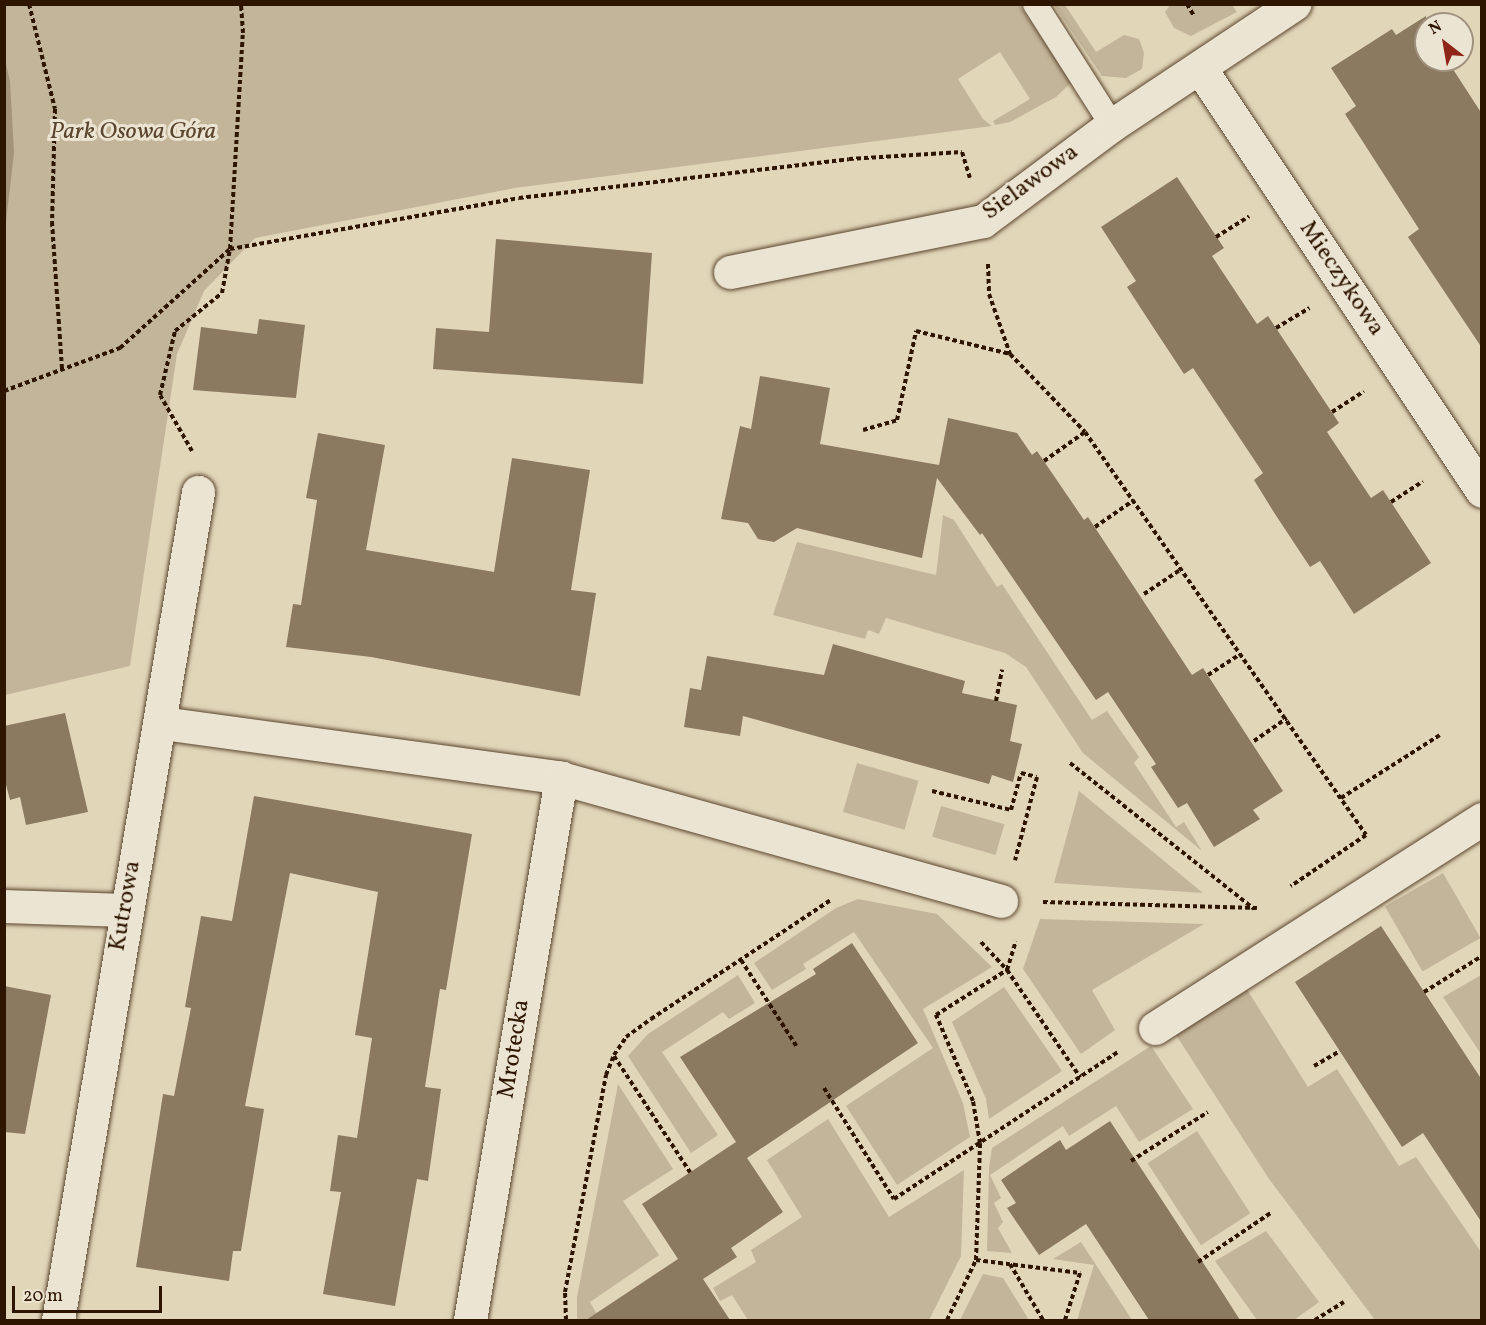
<!DOCTYPE html>
<meta charset="utf-8">
<style>
body{margin:0}
#map{position:relative;width:1486px;height:1325px;overflow:hidden;background:#e2d6b9;font-family:Vollkorn,serif}
div>[style]{position:absolute}
[style*='--x']{left:calc(var(--x)*1px);top:calc(var(--y)*1px);width:calc(var(--w)*1px);rotate:calc(var(--a)*1deg)}
.green>*{inset:0;background:#c3b59a;transform-origin:0 0}
.water>*{inset:0;background:#a4947a}
.building>*{inset:0;background:#8b7960}
.path>*{height:4px;margin-top:-2px;transform-origin:0;background:repeating-linear-gradient(90deg,#2d1500 0 4.5px,transparent 0 7.5px)}
.roads{filter:drop-shadow(0 0 2px #5a452e) drop-shadow(0 0 2px #5a452e)}
.lane>*{height:24px;margin:-12px;padding:0 12px;transform-origin:12px;border-radius:12px;background:#ece4d2}
.street>*{height:33px;margin:-16.5px;padding:0 16.5px;transform-origin:16.5px;border-radius:16.5px;background:#ece4d2}
span{translate:-50% -50%;white-space:nowrap;text-align:center;line-height:1.15;-webkit-text-stroke:6px #ece4d2;paint-order:stroke}
.park-label{font-size:24px;color:#5a452e;font-style:italic}
.street-label{font-size:24px;color:#2d1500}
.frame{position:absolute;inset:0;border:6px solid #2d1500;pointer-events:none}
.north{position:absolute;left:1414px;top:12px;width:60px;height:60px;box-sizing:border-box;background:#ece4d2;border:2px solid #a0917e;border-radius:50%;rotate:329deg;font-size:16px;font-weight:700;line-height:24px;text-align:center;color:#2d1500}
.north::after{content:'';display:block;margin:auto;width:21px;height:27px;background:#8f2418;clip-path:polygon(50% 0,100% 100%,50% 72%,0 100%)}
.scale{position:absolute;left:12px;top:1286px;width:150px;height:27px;box-sizing:border-box;border:3px solid #2d1500;border-top:0;padding-left:8px;font-size:18px;line-height:21px;white-space:nowrap;color:#2d1500;-webkit-text-stroke:4px #ece4d2;paint-order:stroke}
</style>
<div id="map">
<div class="green">
<div style="clip-path:polygon(4px 5px,1019px 5px,1072px 82px,1056px 97px,1010px 122px,995px 125px,993px 121px,1030px 99px,1000px 52px,958px 79px,983px 119px,992px 126px,515px 188px,255px 238px,204px 291px,177px 354px,130px 666px,5px 695px)"></div>
<div style="clip-path:polygon(1054px 5px,1065px 5px,1096px 52px,1124px 35px,1139px 39px,1144px 53px,1142px 69px,1126px 78px,1102px 76px)"></div>
<div style="clip-path:polygon(1232px 5px,1237px 12px,1191px 36px,1174px 28px,1165px 12px,1170px 5px)"></div>
<div style="clip-path:polygon(943px 515px,954px 520px,997px 587px,1002px 584px,1092px 720px,1107px 711px,1139px 757px,1134px 763px,1176px 827px,1184px 822px,1202px 851px,1083px 753px,1026px 667px,1005px 653px,886px 618px,879px 634px,868px 630px,865px 639px,773px 615px,797px 542px,936px 575px)"></div>
<div style="left:857px;top:763px;width:64px;height:51px;rotate:16deg"></div>
<div style="clip-path:polygon(1079px 791px,1203px 893px,1054px 883px)"></div>
<div style="left:941px;top:806px;width:66px;height:32px;rotate:16deg"></div>
<div style="left:1443px;top:873px;width:75px;height:67px;rotate:60deg"></div>
<div style="clip-path:polygon(858px 899px,937px 914px,992px 967px,923px 1009px,963px 1103px,970px 1137px,897px 1185px,846px 1106px,933px 1048px,854px 932px,803px 964px,806px 969px,772px 990px,754px 963px,836px 908px)"></div>
<div style="clip-path:polygon(1040px 919px,1204px 924px,1092px 990px,1115px 1030px,1081px 1054px,1023px 969px)"></div>
<div style="clip-path:polygon(738px 975px,755px 1003px,729px 1019px,723px 1012px,662px 1052px,718px 1135px,691px 1153px,628px 1056px,648px 1034px)"></div>
<div style="clip-path:polygon(1481px 975px,1481px 1054px,1443px 997px)"></div>
<div style="clip-path:polygon(1243px 983px,1308px 1087px,1337px 1069px,1399px 1166px,1416px 1157px,1481px 1252px,1481px 1320px,1375px 1320px,1269px 1179px,1174px 1032px)"></div>
<div style="clip-path:polygon(1004px 987px,1062px 1071px,989px 1119px,986px 1099px,952px 1022px)"></div>
<div style="clip-path:polygon(1151px 1046px,1193px 1109px,1139px 1142px,1116px 1106px,1069px 1136px,1063px 1126px,990px 1175px,1001px 1198px,994px 1203px,1003px 1222px,998px 1228px,1012px 1253px,987px 1251px,989px 1168px,992px 1148px)"></div>
<div style="clip-path:polygon(618px 1084px,673px 1169px,623px 1201px,659px 1255px,590px 1302px,600px 1320px,577px 1320px,577px 1297px)"></div>
<div style="clip-path:polygon(828px 1119px,889px 1217px,964px 1170px,961px 1256px,929px 1320px,748px 1320px,732px 1295px,720px 1301px,713px 1288px,756px 1262px,751px 1250px,802px 1217px,767px 1160px)"></div>
<div style="left:1197px;top:1131px;width:98px;height:59px;rotate:57deg"></div>
<div style="clip-path:polygon(1266px 1231px,1319px 1302px,1294px 1320px,1257px 1320px,1215px 1261px)"></div>
<div style="clip-path:polygon(1081px 1242px,1132px 1320px,1077px 1320px,1094px 1265px,1053px 1259px)"></div>
<div style="clip-path:polygon(983px 1274px,1003px 1278px,1029px 1320px,960px 1320px)"></div>
</div>
<div class="water">
<div style="clip-path:polygon(5px 60px,10px 81px,14px 153px,5px 230px)"></div>
</div>
<div class="building">
<div style="clip-path:polygon(1426px 16px,1426px 60px,1447px 60px,1482px 114px,1482px 348px,1408px 237px,1419px 229px,1345px 114px,1356px 106px,1331px 68px,1392px 29px,1396px 35px)"></div>
<div style="clip-path:polygon(1177px 177px,1224px 248px,1212px 256px,1257px 324px,1268px 316px,1339px 423px,1327px 432px,1371px 498px,1383px 490px,1431px 563px,1354px 614px,1320px 561px,1310px 567px,1275px 514px,1254px 480px,1263px 473px,1193px 368px,1184px 374px,1153px 327px,1127px 287px,1136px 281px,1101px 227px)"></div>
<div style="clip-path:polygon(496px 239px,652px 253px,643px 384px,433px 369px,436px 328px,489px 332px)"></div>
<div style="clip-path:polygon(259px 319px,305px 325px,296px 398px,193px 390px,201px 327px,257px 334px)"></div>
<div style="clip-path:polygon(760px 376px,830px 388px,820px 444px,939px 465px,948px 418px,1017px 433px,1032px 455px,1037px 451px,1084px 520px,1088px 517px,1192px 675px,1203px 668px,1283px 791px,1253px 810px,1260px 819px,1214px 847px,1187px 803px,1178px 808px,1151px 767px,1156px 764px,1108px 692px,1096px 700px,982px 533px,980px 535px,937px 478px,922px 558px,797px 528px,774px 542px,758px 539px,748px 523px,721px 519px,740px 426px,751px 429px)"></div>
<div style="clip-path:polygon(318px 433px,385px 445px,366px 550px,494px 572px,512px 458px,590px 470px,571px 590px,596px 593px,580px 696px,371px 657px,286px 647px,293px 604px,301px 605px,317px 500px,306px 498px)"></div>
<div style="clip-path:polygon(833px 644px,965px 681px,962px 693px,1017px 705px,1010px 741px,1022px 744px,1013px 782px,992px 775px,989px 784px,743px 716px,740px 736px,684px 727px,690px 688px,701px 690px,707px 656px,824px 675px)"></div>
<div style="clip-path:polygon(65px 713px,88px 812px,26px 825px,20px 797px,10px 800px,4px 777px,4px 726px)"></div>
<div style="clip-path:polygon(254px 796px,472px 834px,446px 990px,440px 989px,425px 1087px,441px 1089px,428px 1181px,417px 1179px,395px 1306px,323px 1294px,341px 1192px,330px 1191px,338px 1135px,357px 1138px,372px 1038px,355px 1035px,378px 892px,290px 873px,245px 1106px,264px 1109px,241px 1251px,233px 1251px,229px 1281px,136px 1267px,163px 1094px,174px 1096px,191px 1008px,185px 1007px,201px 916px,232px 921px)"></div>
<div style="clip-path:polygon(1381px 926px,1482px 1080px,1482px 1223px,1423px 1133px,1402px 1147px,1295px 982px)"></div>
<div style="clip-path:polygon(852px 943px,918px 1043px,747px 1158px,783px 1212px,731px 1248px,737px 1257px,703px 1279px,730px 1320px,586px 1320px,678px 1259px,642px 1204px,736px 1142px,680px 1057px,816px 974px,813px 969px)"></div>
<div style="clip-path:polygon(4px 986px,51px 995px,25px 1134px,4px 1132px)"></div>
<div style="clip-path:polygon(1110px 1121px,1217px 1284px,1240px 1320px,1149px 1320px,1086px 1224px,1039px 1255px,1007px 1208px,1016px 1203px,1001px 1180px,1060px 1140px,1066px 1150px)"></div>
</div>
<div class="path">
<div style="--x:29;--y:4;--w:108;--a:76.1"></div>
<div style="--x:55;--y:109;--w:113;--a:91.5"></div>
<div style="--x:52;--y:222;--w:147;--a:86.1"></div>
<div style="--x:1187;--y:4;--w:14;--a:60"></div>
<div style="--x:1216;--y:237;--w:39;--a:-32"></div>
<div style="--x:988;--y:264;--w:30;--a:88"></div>
<div style="--x:989;--y:294;--w:64;--a:70.7"></div>
<div style="--x:1276;--y:328;--w:39;--a:-31"></div>
<div style="--x:4;--y:391;--w:124;--a:-20.3"></div>
<div style="--x:120;--y:348;--w:148;--a:-42"></div>
<div style="--x:230;--y:249;--w:293;--a:-10"></div>
<div style="--x:519;--y:198;--w:332;--a:-6.7"></div>
<div style="--x:849;--y:159;--w:113;--a:-3.5"></div>
<div style="--x:962;--y:152;--w:27;--a:73"></div>
<div style="--x:1332;--y:412;--w:38;--a:-33"></div>
<div style="--x:863;--y:430;--w:35;--a:-16"></div>
<div style="--x:897;--y:420;--w:91;--a:-77.9"></div>
<div style="--x:916;--y:331;--w:97;--a:13.7"></div>
<div style="--x:1010;--y:354;--w:108;--a:46.1"></div>
<div style="--x:1085;--y:432;--w:491;--a:55.1"></div>
<div style="--x:1366;--y:835;--w:91;--a:145.8"></div>
<div style="--x:192;--y:451;--w:64;--a:-119.7"></div>
<div style="--x:160;--y:395;--w:66;--a:-76.8"></div>
<div style="--x:175;--y:331;--w:60;--a:-39"></div>
<div style="--x:222;--y:293;--w:45;--a:-79.7"></div>
<div style="--x:230;--y:249;--w:216;--a:-86.6"></div>
<div style="--x:243;--y:33;--w:29;--a:-94"></div>
<div style="--x:1044;--y:461;--w:50;--a:-35.3"></div>
<div style="--x:1391;--y:502;--w:38;--a:-33"></div>
<div style="--x:1095;--y:527;--w:47;--a:-34.7"></div>
<div style="--x:1144;--y:594;--w:43;--a:-33.7"></div>
<div style="--x:1208;--y:675;--w:38;--a:-33"></div>
<div style="--x:996;--y:701;--w:32;--a:-79"></div>
<div style="--x:1254;--y:741;--w:40;--a:-34.9"></div>
<div style="--x:1070;--y:763;--w:235;--a:38.4"></div>
<div style="--x:932;--y:791;--w:81;--a:13.5"></div>
<div style="--x:1011;--y:810;--w:38;--a:-75"></div>
<div style="--x:1021;--y:773;--w:16;--a:14"></div>
<div style="--x:1037;--y:777;--w:86;--a:104.8"></div>
<div style="--x:1341;--y:798;--w:117;--a:-32.5"></div>
<div style="--x:1043;--y:902;--w:214;--a:1.6"></div>
<div style="--x:981;--y:942;--w:38;--a:47"></div>
<div style="--x:1007;--y:970;--w:130;--a:55.7"></div>
<div style="--x:741;--y:960;--w:103;--a:57.2"></div>
<div style="--x:1424;--y:992;--w:68;--a:-31.8"></div>
<div style="--x:614;--y:1056;--w:139;--a:56.8"></div>
<div style="--x:1314;--y:1066;--w:30;--a:-30"></div>
<div style="--x:824;--y:1088;--w:131;--a:57.8"></div>
<div style="--x:894;--y:1199;--w:269;--a:-33.3"></div>
<div style="--x:1131;--y:1161;--w:91;--a:-32.5"></div>
<div style="--x:976;--y:1260;--w:105;--a:7.1"></div>
<div style="--x:1080;--y:1273;--w:49;--a:107.7"></div>
<div style="--x:1198;--y:1262;--w:89;--a:-34"></div>
<div style="--x:1010;--y:1264;--w:65;--a:59.5"></div>
<div style="--x:566;--y:1320;--w:28;--a:-92"></div>
<div style="--x:565;--y:1292;--w:221;--a:-79.3"></div>
<div style="--x:606;--y:1075;--w:22;--a:-68"></div>
<div style="--x:614;--y:1055;--w:22;--a:-56"></div>
<div style="--x:626;--y:1037;--w:31;--a:-36"></div>
<div style="--x:651;--y:1019;--w:216;--a:-33.5"></div>
<div style="--x:947;--y:1320;--w:67;--a:-64.2"></div>
<div style="--x:976;--y:1260;--w:117;--a:-88"></div>
<div style="--x:980;--y:1143;--w:43;--a:-99.5"></div>
<div style="--x:973;--y:1101;--w:94;--a:-113.3"></div>
<div style="--x:936;--y:1015;--w:84;--a:-32.4"></div>
<div style="--x:1007;--y:970;--w:30;--a:-73"></div>
<div style="--x:1315;--y:1320;--w:34;--a:-32"></div>
</div>
<div class="roads">
<div class="lane">
<div style="--x:1035;--y:4;--w:143;--a:57.5"></div>
</div>
<div class="street">
<div style="--x:1200;--y:68;--w:508;--a:56.31"></div>
<div style="--x:730;--y:272;--w:258;--a:-11.4"></div>
<div style="--x:983;--y:221;--w:161;--a:-36.7"></div>
<div style="--x:1112;--y:125;--w:219;--a:-33.6"></div>
<div style="--x:162;--y:723;--w:403;--a:7.8"></div>
<div style="--x:561;--y:778;--w:457;--a:15.6"></div>
<div style="--x:4;--y:906;--w:121;--a:1.9"></div>
<div style="--x:1155;--y:1028;--w:388;--a:-32.6"></div>
<div style="--x:58;--y:1320;--w:840;--a:-80.4"></div>
<div style="--x:470;--y:1320;--w:550;--a:-80.47"></div>
</div>
</div>
<div class="park-label">
<span style="left:133px;top:133px">Park Osowa Góra</span>
</div>
<div class="street-label">
<span style="left:1031px;top:183px;rotate:-36deg">Sielawowa</span>
<span style="left:1341px;top:279px;rotate:56deg">Mieczykowa</span>
<span style="left:126px;top:906px;rotate:-80deg">Kutrowa</span>
<span style="left:515px;top:1049px;rotate:-81deg">Mrotecka</span>
</div>
<div class="frame"></div>
<div class="north">N</div>
<div class="scale">20 m</div>
</div>
